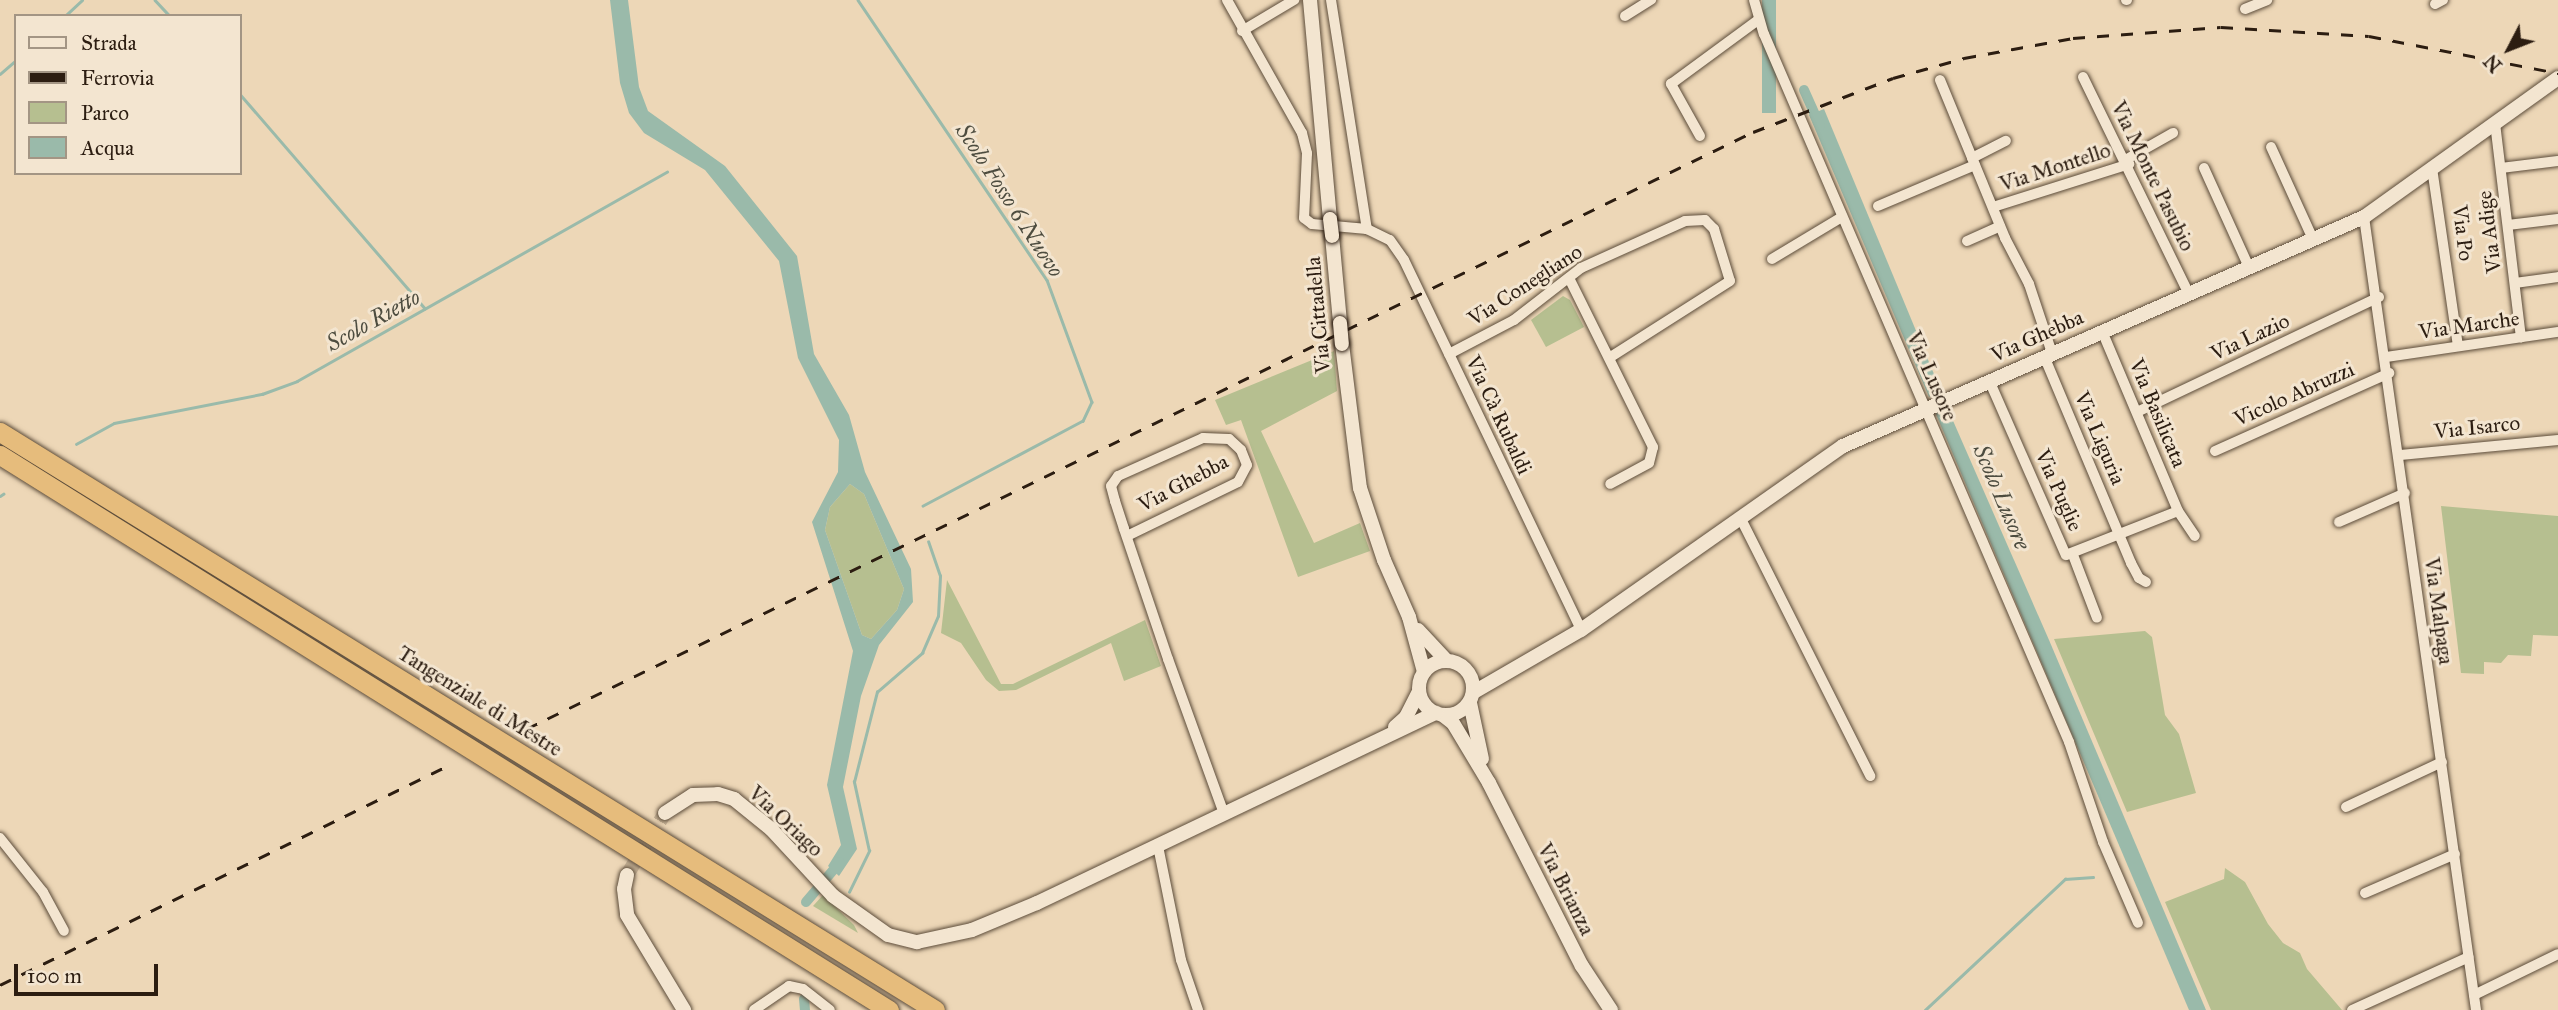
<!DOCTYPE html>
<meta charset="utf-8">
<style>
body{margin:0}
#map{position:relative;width:2558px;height:1010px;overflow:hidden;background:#edd7b7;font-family:"IM FELL Great Primer",serif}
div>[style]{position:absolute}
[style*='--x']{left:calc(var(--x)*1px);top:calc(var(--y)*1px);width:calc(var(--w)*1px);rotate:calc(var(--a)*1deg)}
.green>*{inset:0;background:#b6bf90}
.water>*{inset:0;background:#9abaaa;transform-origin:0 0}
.stream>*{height:2.5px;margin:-1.25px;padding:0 1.25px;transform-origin:1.25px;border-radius:1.25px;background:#9abaaa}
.canal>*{height:10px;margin:-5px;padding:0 5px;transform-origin:5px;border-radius:5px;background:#9abaaa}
.secondary-tunnel>*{height:14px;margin-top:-7px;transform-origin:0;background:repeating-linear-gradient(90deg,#c6b296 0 14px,transparent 0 21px)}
.roads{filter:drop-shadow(0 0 2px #5c4c3a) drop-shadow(0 0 2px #5c4c3a)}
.street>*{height:10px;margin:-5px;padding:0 5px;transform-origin:5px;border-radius:5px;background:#f3e5d0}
.secondary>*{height:14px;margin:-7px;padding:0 7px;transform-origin:7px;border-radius:7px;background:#f3e5d0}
.secondary>.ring{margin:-7px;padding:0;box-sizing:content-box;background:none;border:14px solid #f3e5d0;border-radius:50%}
.highway>*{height:19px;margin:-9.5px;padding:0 9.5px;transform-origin:9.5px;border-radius:9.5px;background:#e6bc7c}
.rail>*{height:2.5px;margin-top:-1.25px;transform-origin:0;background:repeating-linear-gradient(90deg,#2c1d11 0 12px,transparent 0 24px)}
.bridges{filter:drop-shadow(0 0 2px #2c1d11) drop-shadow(0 0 2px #2c1d11)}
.secondary-bridge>*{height:14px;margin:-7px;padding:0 7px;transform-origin:7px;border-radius:7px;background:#f3e5d0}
span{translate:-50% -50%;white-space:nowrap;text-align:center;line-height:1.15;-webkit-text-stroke:6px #f3e5d0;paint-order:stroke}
.street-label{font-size:21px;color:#2c1d11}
.water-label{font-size:23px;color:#4d4c3f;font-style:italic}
.legend{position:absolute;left:14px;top:14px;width:228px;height:161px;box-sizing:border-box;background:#f3e5d0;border:2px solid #a39584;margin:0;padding:9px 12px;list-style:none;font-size:21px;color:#2c1d11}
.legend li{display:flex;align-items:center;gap:14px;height:35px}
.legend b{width:35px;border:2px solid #a39584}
.north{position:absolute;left:2474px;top:14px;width:70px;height:70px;-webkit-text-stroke:5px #f3e5d0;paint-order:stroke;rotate:228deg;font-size:19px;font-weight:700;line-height:28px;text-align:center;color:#2c1d11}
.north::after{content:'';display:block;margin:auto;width:24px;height:32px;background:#2c1d11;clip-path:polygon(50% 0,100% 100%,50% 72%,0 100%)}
.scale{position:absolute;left:14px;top:964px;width:144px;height:32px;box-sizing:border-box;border:4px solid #2c1d11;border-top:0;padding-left:9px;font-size:21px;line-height:24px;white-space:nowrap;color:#2c1d11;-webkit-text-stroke:5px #f3e5d0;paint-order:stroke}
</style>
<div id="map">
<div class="green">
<div style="clip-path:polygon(1563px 296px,1570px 300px,1584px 327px,1546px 347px,1531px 320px)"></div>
<div style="clip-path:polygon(1334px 351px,1337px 391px,1261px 431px,1314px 543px,1360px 523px,1370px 551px,1298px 577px,1241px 420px,1226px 425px,1215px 400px)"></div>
<div style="clip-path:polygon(850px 484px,864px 494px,904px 589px,897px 610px,871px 639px,862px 635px,825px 530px,830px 507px)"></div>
<div style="clip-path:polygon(2441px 506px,2558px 516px,2558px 636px,2533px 635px,2531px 656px,2508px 655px,2501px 663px,2484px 662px,2484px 674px,2461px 673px)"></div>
<div style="clip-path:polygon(947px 580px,1001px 684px,1013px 684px,1145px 620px,1161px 666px,1124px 681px,1111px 643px,1016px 690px,999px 691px,986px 680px,961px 643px,941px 633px)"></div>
<div style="clip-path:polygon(2145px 631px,2152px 637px,2165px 715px,2179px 734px,2196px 793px,2127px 812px,2054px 639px)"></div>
<div style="clip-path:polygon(2225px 868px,2245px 882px,2268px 924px,2283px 943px,2300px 953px,2307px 969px,2342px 1010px,2211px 1010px,2165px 902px,2224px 879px)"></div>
<div style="clip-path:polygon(823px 895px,854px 925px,858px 933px,813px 906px)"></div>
</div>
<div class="water">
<div style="clip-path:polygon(evenodd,610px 0,628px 0,639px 87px,648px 111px,725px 166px,797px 256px,814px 354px,849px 415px,865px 472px,911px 569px,913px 602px,879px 645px,861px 696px,843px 787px,857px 849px,839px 876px,828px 866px,841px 845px,827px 785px,853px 651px,812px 522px,838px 472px,839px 440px,798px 358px,779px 261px,705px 170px,644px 133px,629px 113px,620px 83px,610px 0,850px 484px,864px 494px,904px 589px,897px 610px,871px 639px,862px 635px,825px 530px,830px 507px,850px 484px)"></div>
<div style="left:1762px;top:0;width:14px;height:113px"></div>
<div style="clip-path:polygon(1824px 109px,1941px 391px,1929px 397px,1809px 115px)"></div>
<div style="clip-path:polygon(1947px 407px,2049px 640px,2206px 1010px,2189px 1010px,1935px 412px)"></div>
</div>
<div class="stream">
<div style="--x:155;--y:0;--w:22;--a:47"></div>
<div style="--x:858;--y:0;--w:338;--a:56"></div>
<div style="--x:1047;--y:280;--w:130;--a:69.8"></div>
<div style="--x:1092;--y:402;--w:21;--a:115"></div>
<div style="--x:1083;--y:421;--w:181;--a:152"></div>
<div style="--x:65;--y:16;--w:23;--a:-43"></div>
<div style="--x:0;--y:74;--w:21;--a:-41"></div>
<div style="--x:240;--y:94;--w:283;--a:49.2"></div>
<div style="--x:76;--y:444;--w:43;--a:-28.9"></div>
<div style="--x:114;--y:423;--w:151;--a:-11.1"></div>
<div style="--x:262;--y:394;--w:37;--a:-20"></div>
<div style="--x:297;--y:381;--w:425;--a:-29.5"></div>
<div style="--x:0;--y:496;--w:4;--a:-34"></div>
<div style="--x:849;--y:892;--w:46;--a:-64"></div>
<div style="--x:869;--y:851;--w:71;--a:-102.3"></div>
<div style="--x:854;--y:782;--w:93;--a:-75.7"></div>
<div style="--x:877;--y:692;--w:60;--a:-40.9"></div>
<div style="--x:922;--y:653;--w:40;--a:-66.6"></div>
<div style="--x:938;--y:616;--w:40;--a:-87.1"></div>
<div style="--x:940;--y:576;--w:36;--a:-109"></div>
<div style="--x:1925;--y:1010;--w:192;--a:-43.1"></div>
<div style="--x:2065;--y:879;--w:28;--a:-4"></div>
</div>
<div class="canal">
<div style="--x:1804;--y:90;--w:39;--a:66"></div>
<div style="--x:806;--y:902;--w:52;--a:-49.6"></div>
<div style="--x:804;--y:999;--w:11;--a:85"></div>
</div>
<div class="secondary-tunnel">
<div style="--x:627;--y:875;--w:73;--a:-58.5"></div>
</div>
<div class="roads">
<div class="street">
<div style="--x:1227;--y:0;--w:153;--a:60.6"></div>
<div style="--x:1302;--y:133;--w:21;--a:76"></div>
<div style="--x:1307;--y:153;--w:65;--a:92.6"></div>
<div style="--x:1304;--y:218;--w:10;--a:37"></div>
<div style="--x:1312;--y:224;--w:55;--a:5.2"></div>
<div style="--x:1367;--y:229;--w:25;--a:26"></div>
<div style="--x:1390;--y:240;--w:24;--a:55"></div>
<div style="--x:1404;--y:260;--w:410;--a:64.4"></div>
<div style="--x:1331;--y:0;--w:232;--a:81.1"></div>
<div style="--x:1754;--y:0;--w:35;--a:74"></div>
<div style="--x:1764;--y:34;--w:771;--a:66.69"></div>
<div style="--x:2069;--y:742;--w:106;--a:71.2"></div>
<div style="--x:2103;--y:842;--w:88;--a:66.6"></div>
<div style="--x:2126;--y:0;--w:1;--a:0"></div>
<div style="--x:2435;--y:4;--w:9;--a:-27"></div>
<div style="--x:2245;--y:9;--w:24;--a:-22"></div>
<div style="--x:1625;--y:16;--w:31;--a:-32"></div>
<div style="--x:1242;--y:31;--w:61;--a:-30.8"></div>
<div style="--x:2083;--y:77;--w:239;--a:64"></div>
<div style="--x:1940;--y:80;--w:171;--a:67.6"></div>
<div style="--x:2005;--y:238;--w:52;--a:62.4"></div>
<div style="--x:2029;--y:284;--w:73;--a:71.6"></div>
<div style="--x:2495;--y:123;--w:216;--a:83.1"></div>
<div style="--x:1700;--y:136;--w:60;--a:-119.1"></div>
<div style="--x:1671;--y:84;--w:108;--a:-36.3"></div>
<div style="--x:2271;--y:147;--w:99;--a:65.5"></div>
<div style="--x:1972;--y:158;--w:38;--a:-27"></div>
<div style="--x:2127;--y:159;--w:53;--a:-29.5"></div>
<div style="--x:2204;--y:168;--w:107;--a:65.6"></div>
<div style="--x:2432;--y:168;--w:180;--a:81.7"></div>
<div style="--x:2501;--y:168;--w:57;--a:-7"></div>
<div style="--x:1878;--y:206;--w:105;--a:-22.9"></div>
<div style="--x:1993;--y:207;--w:143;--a:-17.5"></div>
<div style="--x:2364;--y:217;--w:801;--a:81.96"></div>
<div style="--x:2508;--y:225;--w:50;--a:-6.8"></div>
<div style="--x:1967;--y:241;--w:36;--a:-24"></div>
<div style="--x:1772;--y:259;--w:82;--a:-31"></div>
<div style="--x:1569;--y:278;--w:189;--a:63.6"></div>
<div style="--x:1653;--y:447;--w:16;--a:104"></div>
<div style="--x:1649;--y:463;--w:44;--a:151.7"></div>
<div style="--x:2515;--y:283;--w:43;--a:-7.9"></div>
<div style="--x:2102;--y:331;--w:195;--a:67.1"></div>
<div style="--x:1449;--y:354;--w:73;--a:-27.6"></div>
<div style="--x:1514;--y:320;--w:85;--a:-37.8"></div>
<div style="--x:1581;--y:268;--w:114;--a:-24.3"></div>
<div style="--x:1685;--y:221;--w:20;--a:-3"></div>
<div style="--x:1705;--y:220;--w:13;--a:45"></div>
<div style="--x:1714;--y:229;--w:54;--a:72.9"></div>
<div style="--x:1730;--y:281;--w:143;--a:147.5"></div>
<div style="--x:2044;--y:356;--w:225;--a:67.2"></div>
<div style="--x:2131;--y:563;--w:17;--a:62"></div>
<div style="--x:2139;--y:578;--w:8;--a:30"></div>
<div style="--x:2386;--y:357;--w:174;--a:-8.3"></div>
<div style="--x:1989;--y:380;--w:191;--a:66.3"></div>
<div style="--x:2066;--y:555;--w:120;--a:-21.4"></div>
<div style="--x:2178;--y:511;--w:30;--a:56"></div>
<div style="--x:2137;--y:412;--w:268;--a:-25.4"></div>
<div style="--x:2215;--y:451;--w:191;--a:-24.1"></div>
<div style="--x:2400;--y:455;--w:159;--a:-5.4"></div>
<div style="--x:1740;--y:517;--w:290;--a:63.3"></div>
<div style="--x:2339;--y:522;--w:72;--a:-23.7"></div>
<div style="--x:1127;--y:536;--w:123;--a:-25.9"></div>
<div style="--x:1238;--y:482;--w:19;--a:-62"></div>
<div style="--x:1247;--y:465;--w:16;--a:-112"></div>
<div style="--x:1241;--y:450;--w:16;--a:-137"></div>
<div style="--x:1229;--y:439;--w:26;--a:-178"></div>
<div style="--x:1203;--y:438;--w:93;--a:155.9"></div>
<div style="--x:1118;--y:476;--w:12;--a:125"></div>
<div style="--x:1111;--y:486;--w:16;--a:75"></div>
<div style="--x:1115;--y:501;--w:29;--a:72"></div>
<div style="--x:1124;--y:529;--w:137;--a:71.3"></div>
<div style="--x:1168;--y:659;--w:165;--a:70.1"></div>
<div style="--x:2073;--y:555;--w:67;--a:69.1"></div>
<div style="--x:2346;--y:807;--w:106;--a:-25.1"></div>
<div style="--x:0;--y:838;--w:69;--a:51.5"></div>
<div style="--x:43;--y:892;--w:44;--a:61.7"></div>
<div style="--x:1158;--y:846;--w:116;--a:78.6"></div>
<div style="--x:1181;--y:960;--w:53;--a:71.2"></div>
<div style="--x:2365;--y:893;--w:98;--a:-23.4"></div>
<div style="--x:2474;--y:995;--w:93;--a:-26"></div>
<div style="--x:754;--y:1010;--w:42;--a:-34.4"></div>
<div style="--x:789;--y:986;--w:14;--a:12"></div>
<div style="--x:803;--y:989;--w:34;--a:38"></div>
<div style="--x:2352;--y:1010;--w:128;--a:-24.4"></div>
</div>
<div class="secondary">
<div style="--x:1310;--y:0;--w:220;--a:84.8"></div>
<div style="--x:1332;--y:236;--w:87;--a:84.7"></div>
<div style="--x:1342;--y:344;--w:145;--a:82.9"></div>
<div style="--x:1360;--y:488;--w:76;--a:71.6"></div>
<div style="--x:1384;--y:560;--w:62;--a:66.3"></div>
<div style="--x:1409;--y:617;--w:57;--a:74.7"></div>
<div style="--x:1418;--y:630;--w:42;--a:46.9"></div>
<div class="ring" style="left:1419px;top:661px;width:40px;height:40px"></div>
<div style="--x:1474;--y:692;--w:124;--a:-30.1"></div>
<div style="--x:1581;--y:630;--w:320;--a:-35.1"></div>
<div style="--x:1843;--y:446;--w:569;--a:-23.73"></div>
<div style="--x:2364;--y:217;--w:239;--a:-35.6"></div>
<div style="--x:1470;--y:703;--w:57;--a:77.9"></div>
<div style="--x:1444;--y:716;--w:11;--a:38"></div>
<div style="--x:1453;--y:723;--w:70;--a:59"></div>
<div style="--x:1489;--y:783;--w:205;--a:63.1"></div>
<div style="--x:1582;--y:966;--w:53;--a:56.6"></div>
<div style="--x:1395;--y:727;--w:15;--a:-42"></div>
<div style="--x:1406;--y:717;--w:28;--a:-63"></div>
<div style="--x:665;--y:813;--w:33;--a:-33"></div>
<div style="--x:693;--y:795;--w:25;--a:-2"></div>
<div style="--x:718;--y:794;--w:17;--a:17"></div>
<div style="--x:734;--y:799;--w:48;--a:39"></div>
<div style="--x:771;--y:829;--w:91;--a:47.2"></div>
<div style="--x:833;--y:896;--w:67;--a:35.3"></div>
<div style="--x:888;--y:935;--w:30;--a:14"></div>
<div style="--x:917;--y:942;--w:56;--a:-12.3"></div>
<div style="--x:972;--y:930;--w:70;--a:-22.6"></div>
<div style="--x:1037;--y:903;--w:442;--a:-25.5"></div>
<div style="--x:627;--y:875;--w:14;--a:102"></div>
<div style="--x:624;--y:889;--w:26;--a:83"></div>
<div style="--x:627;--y:915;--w:111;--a:59"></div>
</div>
<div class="highway">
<div style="--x:0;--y:432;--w:1099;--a:31.72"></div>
<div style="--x:0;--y:455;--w:1048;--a:31.98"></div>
</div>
</div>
<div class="rail">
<div style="--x:526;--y:729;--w:1365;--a:-25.95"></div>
<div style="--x:1753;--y:132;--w:150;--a:-21.1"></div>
<div style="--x:1893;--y:78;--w:74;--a:-15.7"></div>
<div style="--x:1964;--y:58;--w:111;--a:-10.4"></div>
<div style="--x:2073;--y:38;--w:148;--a:-4.3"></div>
<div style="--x:2221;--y:27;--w:148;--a:3.5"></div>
<div style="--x:2369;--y:36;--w:193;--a:11.1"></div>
<div style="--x:0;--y:985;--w:498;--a:-26.1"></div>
</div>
<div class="bridges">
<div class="secondary-bridge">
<div style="--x:1330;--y:219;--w:17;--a:83"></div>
<div style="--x:1340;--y:323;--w:21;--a:85"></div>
</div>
</div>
<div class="street-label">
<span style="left:2055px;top:167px;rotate:-18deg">Via Montello</span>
<span style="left:2153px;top:176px;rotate:64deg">Via Monte Pasubio</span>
<span style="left:2489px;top:232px;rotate:-97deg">Via Adige</span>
<span style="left:2463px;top:233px;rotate:83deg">Via Po</span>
<span style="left:1525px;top:285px;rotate:-33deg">Via Conegliano</span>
<span style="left:1318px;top:315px;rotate:-95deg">Via Cittadella</span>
<span style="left:2469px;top:325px;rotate:-8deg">Via Marche</span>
<span style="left:2037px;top:336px;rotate:-24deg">Via Ghebba</span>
<span style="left:2250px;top:337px;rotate:-25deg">Via Lazio</span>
<span style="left:1932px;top:376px;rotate:66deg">Via Lusore</span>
<span style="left:2294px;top:394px;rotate:-24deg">Vicolo Abruzzi</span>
<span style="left:2158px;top:413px;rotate:67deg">Via Basilicata</span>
<span style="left:1499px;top:415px;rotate:65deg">Via Cà Rubaldi</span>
<span style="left:2477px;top:427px;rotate:-6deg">Via Isarco</span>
<span style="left:2100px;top:438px;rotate:67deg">Via Liguria</span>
<span style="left:1183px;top:483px;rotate:-28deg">Via Ghebba</span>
<span style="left:2059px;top:490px;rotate:66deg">Via Puglie</span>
<span style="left:2439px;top:611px;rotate:82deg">Via Malpaga</span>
<span style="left:480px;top:701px;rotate:32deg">Tangenziale di Mestre</span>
<span style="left:786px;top:821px;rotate:43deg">Via Oriago</span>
<span style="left:1566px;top:889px;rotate:63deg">Via Brianza</span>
</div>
<div class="water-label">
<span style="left:1010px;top:200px;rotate:57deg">Scolo Fosso 6 Nuovo</span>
<span style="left:373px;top:320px;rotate:-29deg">Scolo Rietto</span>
<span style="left:2002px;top:497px;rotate:67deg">Scolo Lusore</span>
</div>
<ul class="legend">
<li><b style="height:9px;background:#f3e5d0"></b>Strada</li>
<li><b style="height:9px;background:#2c1d11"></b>Ferrovia</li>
<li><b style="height:19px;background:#b6bf90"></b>Parco</li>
<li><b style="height:19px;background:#9abaaa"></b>Acqua</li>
</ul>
<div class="north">N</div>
<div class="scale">100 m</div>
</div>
